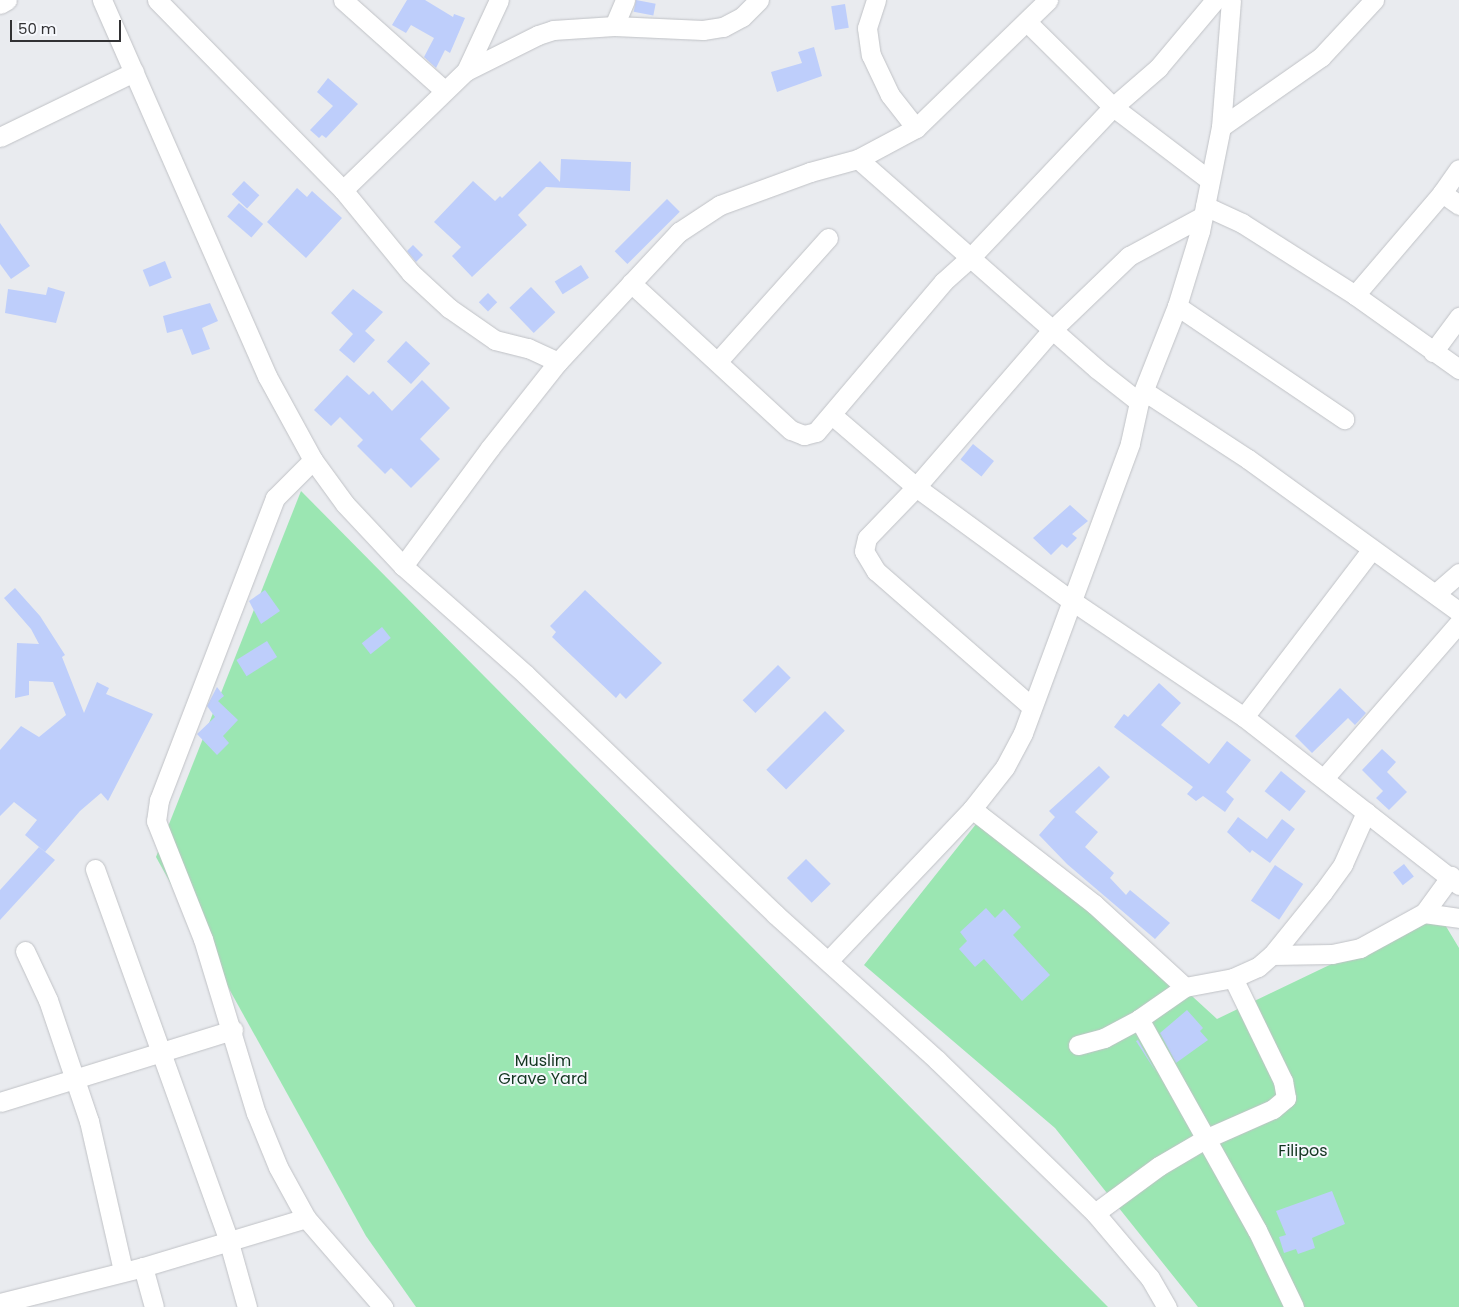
<!DOCTYPE html>
<style>
body{margin:0}
#map{position:relative;width:1459px;height:1307px;overflow:hidden;background:#e9ebef;font-family:Poppins,sans-serif}
div>[style]{position:absolute}
[style*='--x']{left:calc(var(--x)*1px);top:calc(var(--y)*1px);width:calc(var(--w)*1px);rotate:calc(var(--a)*1deg)}
.green>*{inset:0;background:#9be6b2}
.building>*{inset:0;background:#becefb;transform-origin:0 0}
.roads{filter:drop-shadow(0 0 1px #c0c2c6) drop-shadow(0 0 1px #c0c2c6)}
.minor>*{height:19px;margin:-9.5px;padding:0 9.5px;transform-origin:9.5px;border-radius:9.5px;background:#fff}
span{translate:-50% -50%;white-space:nowrap;text-align:center;line-height:1.15;-webkit-text-stroke:4px #f6f8fd;paint-order:stroke}
.park-label{font-size:16px;color:#133520}
.scale{position:absolute;left:10px;top:20px;width:111px;height:22px;box-sizing:border-box;border:2px solid #323234;border-top:0;padding-left:6px;font-size:15px;line-height:18px;white-space:nowrap;color:#323234;-webkit-text-stroke:4px #f6f8fd;paint-order:stroke}
</style>
<div id="map">
<div class="green">
<div style="clip-path:polygon(301px 491px,1108px 1307px,416px 1307px,366px 1236px,156px 857px)"></div>
<div style="clip-path:polygon(988px 809px,1217px 1019px,1438px 913px,1459px 948px,1459px 1307px,1198px 1307px,1055px 1128px,864px 965px)"></div>
</div>
<div class="building">
<div style="clip-path:polygon(407px 0,425px 0,453px 17px,454px 14px,465px 18px,450px 53px,445px 50px,436px 68px,424px 57px,434px 38px,411px 25px,406px 33px,392px 25px)"></div>
<div style="left:636px;top:0;width:20px;height:12px;rotate:11deg"></div>
<div style="left:845px;top:4px;width:24px;height:14px;rotate:81deg"></div>
<div style="clip-path:polygon(814px 47px,822px 76px,777px 92px,771px 72px,802px 63px,798px 52px)"></div>
<div style="clip-path:polygon(328px 78px,358px 104px,326px 138px,322px 135px,319px 138px,310px 130px,333px 106px,317px 92px)"></div>
<div style="clip-path:polygon(561px 159px,631px 162px,630px 191px,546px 187px,518px 215px,527px 225px,472px 277px,452px 256px,461px 247px,434px 222px,473px 181px,495px 201px,500px 196px,502px 198px,540px 161px,560px 182px)"></div>
<div style="left:244px;top:181px;width:21px;height:18px;rotate:43deg"></div>
<div style="clip-path:polygon(297px 188px,307px 197px,312px 191px,342px 218px,306px 258px,267px 222px)"></div>
<div style="left:667px;top:199px;width:18px;height:74px;rotate:45deg"></div>
<div style="left:239px;top:203px;width:32px;height:18px;rotate:41deg"></div>
<div style="clip-path:polygon(0 223px,30px 266px,11px 279px,0 264px)"></div>
<div style="clip-path:polygon(413px 245px,423px 255px,416px 262px,407px 251px)"></div>
<div style="left:165px;top:261px;width:18px;height:24px;rotate:68deg"></div>
<div style="left:581px;top:265px;width:15px;height:31px;rotate:58deg"></div>
<div style="clip-path:polygon(48px 287px,65px 292px,56px 323px,5px 313px,8px 289px,46px 295px)"></div>
<div style="left:531px;top:287px;width:35px;height:30px;rotate:46deg"></div>
<div style="clip-path:polygon(353px 289px,383px 312px,365px 331px,375px 340px,354px 363px,339px 350px,353px 334px,331px 313px)"></div>
<div style="left:488px;top:293px;width:13px;height:13px;rotate:45deg"></div>
<div style="clip-path:polygon(210px 303px,218px 321px,202px 328px,210px 349px,192px 355px,182px 329px,167px 333px,163px 316px)"></div>
<div style="left:406px;top:341px;width:33px;height:28px;rotate:43deg"></div>
<div style="clip-path:polygon(347px 375px,369px 395px,373px 391px,392px 411px,422px 380px,450px 408px,420px 439px,440px 459px,411px 488px,391px 468px,385px 474px,357px 446px,363px 440px,340px 417px,331px 426px,314px 410px)"></div>
<div style="left:973px;top:444px;width:27px;height:20px;rotate:39deg"></div>
<div style="clip-path:polygon(1070px 505px,1088px 521px,1072px 534px,1077px 538px,1067px 548px,1062px 544px,1051px 555px,1033px 538px)"></div>
<div style="clip-path:polygon(15px 588px,40px 616px,65px 655px,62px 657px,84px 713px,97px 682px,109px 688px,106px 694px,153px 714px,108px 801px,101px 793px,80px 811px,45px 852px,25px 835px,37px 820px,14px 802px,0 816px,0 750px,21px 726px,39px 737px,66px 715px,53px 682px,29px 681px,29px 695px,15px 698px,17px 643px,39px 644px,31px 629px,4px 598px)"></div>
<div style="clip-path:polygon(265px 590px,280px 611px,261px 624px,249px 601px)"></div>
<div style="clip-path:polygon(585px 590px,662px 663px,626px 699px,620px 693px,616px 698px,552px 637px,556px 632px,550px 626px)"></div>
<div style="left:382px;top:627px;width:14px;height:26px;rotate:51deg"></div>
<div style="left:267px;top:641px;width:19px;height:36px;rotate:58deg"></div>
<div style="left:778px;top:665px;width:18px;height:50px;rotate:45deg"></div>
<div style="clip-path:polygon(1159px 683px,1181px 703px,1161px 725px,1209px 764px,1227px 741px,1251px 760px,1226px 792px,1234px 799px,1225px 812px,1203px 796px,1196px 801px,1187px 794px,1193px 787px,1114px 727px,1124px 714px,1128px 717px)"></div>
<div style="clip-path:polygon(217px 687px,224px 696px,218px 701px,238px 720px,223px 736px,229px 743px,217px 755px,197px 734px,215px 717px,207px 706px)"></div>
<div style="clip-path:polygon(1340px 688px,1366px 713px,1355px 725px,1348px 718px,1312px 753px,1295px 736px)"></div>
<div style="left:825px;top:711px;width:28px;height:83px;rotate:45deg"></div>
<div style="clip-path:polygon(1382px 749px,1396px 762px,1387px 772px,1407px 792px,1389px 810px,1376px 798px,1383px 791px,1362px 770px)"></div>
<div style="clip-path:polygon(1099px 766px,1110px 777px,1075px 812px,1098px 832px,1085px 847px,1114px 873px,1110px 878px,1126px 895px,1130px 890px,1170px 923px,1155px 939px,1067px 864px,1039px 835px,1055px 817px,1049px 811px)"></div>
<div style="left:1281px;top:771px;width:32px;height:26px;rotate:39deg"></div>
<div style="clip-path:polygon(1238px 817px,1267px 839px,1282px 819px,1295px 829px,1270px 863px,1252px 850px,1250px 853px,1227px 832px)"></div>
<div style="clip-path:polygon(39px 847px,55px 860px,0 920px,0 890px)"></div>
<div style="left:806px;top:859px;width:35px;height:27px;rotate:45deg"></div>
<div style="left:1404px;top:864px;width:16px;height:14px;rotate:52deg"></div>
<div style="left:1275px;top:865px;width:34px;height:43px;rotate:34deg"></div>
<div style="clip-path:polygon(986px 908px,995px 918px,1004px 909px,1021px 927px,1013px 935px,1050px 975px,1022px 1001px,984px 959px,975px 967px,959px 949px,967px 941px,960px 932px)"></div>
<div style="clip-path:polygon(1187px 1010px,1203px 1028px,1200px 1031px,1208px 1040px,1176px 1063px,1160px 1033px)"></div>
<div style="clip-path:polygon(1138px 1040px,1156px 1072px,1136px 1041px)"></div>
<div style="clip-path:polygon(1332px 1191px,1345px 1224px,1312px 1238px,1315px 1248px,1298px 1254px,1296px 1249px,1284px 1253px,1279px 1237px,1286px 1235px,1276px 1211px)"></div>
</div>
<div class="roads">
<div class="minor">
<div style="--x:102;--y:0;--w:411;--a:66.3"></div>
<div style="--x:267;--y:376;--w:96;--a:61.3"></div>
<div style="--x:313;--y:460;--w:54;--a:54"></div>
<div style="--x:345;--y:504;--w:85;--a:46.9"></div>
<div style="--x:403;--y:566;--w:164;--a:41.5"></div>
<div style="--x:526;--y:675;--w:345;--a:43.8"></div>
<div style="--x:775;--y:914;--w:218;--a:42"></div>
<div style="--x:937;--y:1060;--w:220;--a:44.1"></div>
<div style="--x:1095;--y:1213;--w:85;--a:49.8"></div>
<div style="--x:1150;--y:1278;--w:34;--a:60"></div>
<div style="--x:157;--y:0;--w:266;--a:45.6"></div>
<div style="--x:343;--y:190;--w:107;--a:50.7"></div>
<div style="--x:411;--y:273;--w:52;--a:42.6"></div>
<div style="--x:449;--y:308;--w:56;--a:34.8"></div>
<div style="--x:495;--y:340;--w:34;--a:14"></div>
<div style="--x:528;--y:348;--w:33;--a:25"></div>
<div style="--x:343;--y:0;--w:135;--a:41.7"></div>
<div style="--x:876;--y:0;--w:29;--a:108"></div>
<div style="--x:867;--y:28;--w:27;--a:82"></div>
<div style="--x:871;--y:55;--w:44;--a:64.6"></div>
<div style="--x:890;--y:95;--w:42;--a:51.8"></div>
<div style="--x:0;--y:4;--w:8;--a:-30"></div>
<div style="--x:614;--y:26;--w:28;--a:-67"></div>
<div style="--x:466;--y:71;--w:78;--a:-65.1"></div>
<div style="--x:1221;--y:127;--w:122;--a:-35"></div>
<div style="--x:1321;--y:57;--w:78;--a:-47.1"></div>
<div style="--x:0;--y:137;--w:149;--a:-25.9"></div>
<div style="--x:858;--y:159;--w:318;--a:41.3"></div>
<div style="--x:1097;--y:369;--w:53;--a:38.2"></div>
<div style="--x:1208;--y:179;--w:119;--a:-142.8"></div>
<div style="--x:1113;--y:107;--w:60;--a:-40.9"></div>
<div style="--x:1158;--y:68;--w:89;--a:-50"></div>
<div style="--x:343;--y:190;--w:171;--a:-44.1"></div>
<div style="--x:466;--y:71;--w:80;--a:-26.6"></div>
<div style="--x:538;--y:35;--w:16;--a:-18"></div>
<div style="--x:553;--y:30;--w:61;--a:-3.8"></div>
<div style="--x:614;--y:26;--w:89;--a:2.6"></div>
<div style="--x:703;--y:30;--w:20;--a:-9"></div>
<div style="--x:723;--y:27;--w:21;--a:-28"></div>
<div style="--x:742;--y:17;--w:24;--a:-45"></div>
<div style="--x:1442;--y:193;--w:21;--a:35"></div>
<div style="--x:1205;--y:206;--w:41;--a:24.7"></div>
<div style="--x:1242;--y:223;--w:134;--a:32.5"></div>
<div style="--x:1355;--y:295;--w:128;--a:35.4"></div>
<div style="--x:631;--y:283;--w:217;--a:42.6"></div>
<div style="--x:791;--y:430;--w:14;--a:21"></div>
<div style="--x:804;--y:435;--w:12;--a:-14"></div>
<div style="--x:816;--y:432;--w:197;--a:-49.7"></div>
<div style="--x:943;--y:282;--w:38;--a:-42"></div>
<div style="--x:971;--y:257;--w:207;--a:-46.6"></div>
<div style="--x:1113;--y:107;--w:121;--a:-135.3"></div>
<div style="--x:1355;--y:295;--w:134;--a:-49.5"></div>
<div style="--x:1442;--y:193;--w:29;--a:-55"></div>
<div style="--x:1177;--y:306;--w:202;--a:34.1"></div>
<div style="--x:1433;--y:352;--w:44;--a:-53.4"></div>
<div style="--x:718;--y:361;--w:165;--a:-48.2"></div>
<div style="--x:1144;--y:391;--w:124;--a:33.2"></div>
<div style="--x:1248;--y:459;--w:261;--a:35.9"></div>
<div style="--x:832;--y:415;--w:111;--a:40.6"></div>
<div style="--x:916;--y:487;--w:193;--a:36.2"></div>
<div style="--x:1072;--y:601;--w:207;--a:34"></div>
<div style="--x:1244;--y:717;--w:273;--a:38"></div>
<div style="--x:313;--y:460;--w:54;--a:135"></div>
<div style="--x:275;--y:498;--w:324;--a:111"></div>
<div style="--x:159;--y:800;--w:21;--a:98"></div>
<div style="--x:156;--y:821;--w:127;--a:68.3"></div>
<div style="--x:203;--y:939;--w:182;--a:73.1"></div>
<div style="--x:256;--y:1113;--w:58;--a:67.8"></div>
<div style="--x:278;--y:1167;--w:58;--a:61.2"></div>
<div style="--x:306;--y:1218;--w:118;--a:49.1"></div>
<div style="--x:403;--y:566;--w:147;--a:-53.6"></div>
<div style="--x:490;--y:448;--w:110;--a:-51.7"></div>
<div style="--x:558;--y:362;--w:178;--a:-47.1"></div>
<div style="--x:679;--y:232;--w:49;--a:-33.4"></div>
<div style="--x:720;--y:205;--w:96;--a:-20.1"></div>
<div style="--x:810;--y:172;--w:50;--a:-15.2"></div>
<div style="--x:858;--y:159;--w:66;--a:-28.1"></div>
<div style="--x:916;--y:128;--w:184;--a:-44.1"></div>
<div style="--x:1435;--y:594;--w:32;--a:-41"></div>
<div style="--x:1032;--y:707;--w:207;--a:-138.9"></div>
<div style="--x:876;--y:571;--w:23;--a:-121"></div>
<div style="--x:864;--y:551;--w:13;--a:-77"></div>
<div style="--x:867;--y:538;--w:71;--a:-46.1"></div>
<div style="--x:916;--y:487;--w:208;--a:-49.1"></div>
<div style="--x:1052;--y:330;--w:107;--a:-43.9"></div>
<div style="--x:1129;--y:256;--w:84;--a:-28.4"></div>
<div style="--x:1244;--y:717;--w:211;--a:-52.7"></div>
<div style="--x:1325;--y:777;--w:204;--a:-49"></div>
<div style="--x:972;--y:809;--w:155;--a:37.9"></div>
<div style="--x:1094;--y:904;--w:123;--a:42.4"></div>
<div style="--x:95;--y:869;--w:393;--a:70.2"></div>
<div style="--x:228;--y:1239;--w:71;--a:74.4"></div>
<div style="--x:1424;--y:913;--w:35;--a:8"></div>
<div style="--x:25;--y:951;--w:54;--a:64.9"></div>
<div style="--x:48;--y:1000;--w:128;--a:71.3"></div>
<div style="--x:89;--y:1121;--w:154;--a:77.2"></div>
<div style="--x:1272;--y:955;--w:60;--a:-1"></div>
<div style="--x:1332;--y:954;--w:29;--a:-12"></div>
<div style="--x:1360;--y:948;--w:73;--a:-28.7"></div>
<div style="--x:1424;--y:913;--w:46;--a:-53.9"></div>
<div style="--x:828;--y:961;--w:209;--a:-46.5"></div>
<div style="--x:972;--y:809;--w:53;--a:-51.8"></div>
<div style="--x:1005;--y:767;--w:38;--a:-62"></div>
<div style="--x:1023;--y:733;--w:309;--a:-69.7"></div>
<div style="--x:1130;--y:443;--w:42;--a:-77.6"></div>
<div style="--x:1139;--y:402;--w:103;--a:-68.4"></div>
<div style="--x:1177;--y:306;--w:78;--a:-73"></div>
<div style="--x:1200;--y:231;--w:106;--a:-78.6"></div>
<div style="--x:1221;--y:127;--w:127;--a:-85.5"></div>
<div style="--x:1139;--y:1019;--w:242;--a:60.8"></div>
<div style="--x:1257;--y:1230;--w:85;--a:64.3"></div>
<div style="--x:1078;--y:1045;--w:27;--a:-15"></div>
<div style="--x:1104;--y:1038;--w:40;--a:-28"></div>
<div style="--x:1139;--y:1019;--w:56;--a:-34.8"></div>
<div style="--x:1185;--y:987;--w:49;--a:-10.6"></div>
<div style="--x:1233;--y:978;--w:27;--a:-24"></div>
<div style="--x:1258;--y:967;--w:18;--a:-41"></div>
<div style="--x:1272;--y:955;--w:81;--a:-51"></div>
<div style="--x:1323;--y:892;--w:34;--a:-54"></div>
<div style="--x:1343;--y:864;--w:57;--a:-66.1"></div>
<div style="--x:0;--y:1102;--w:244;--a:-17.2"></div>
<div style="--x:1095;--y:1213;--w:79;--a:-36.3"></div>
<div style="--x:1159;--y:1166;--w:53;--a:-30.4"></div>
<div style="--x:1205;--y:1139;--w:74;--a:-23.8"></div>
<div style="--x:1273;--y:1109;--w:17;--a:-40"></div>
<div style="--x:1286;--y:1098;--w:17;--a:-100"></div>
<div style="--x:1283;--y:1081;--w:114;--a:-115.9"></div>
<div style="--x:143;--y:1267;--w:41;--a:74.6"></div>
<div style="--x:0;--y:1303;--w:147;--a:-14.1"></div>
<div style="--x:143;--y:1267;--w:170;--a:-16.7"></div>
</div>
</div>
<div class="park-label">
<span style="left:543px;top:1070px">Muslim<br>Grave Yard</span>
<span style="left:1303px;top:1151px">Filipos</span>
</div>
<div class="scale">50 m</div>
</div>
